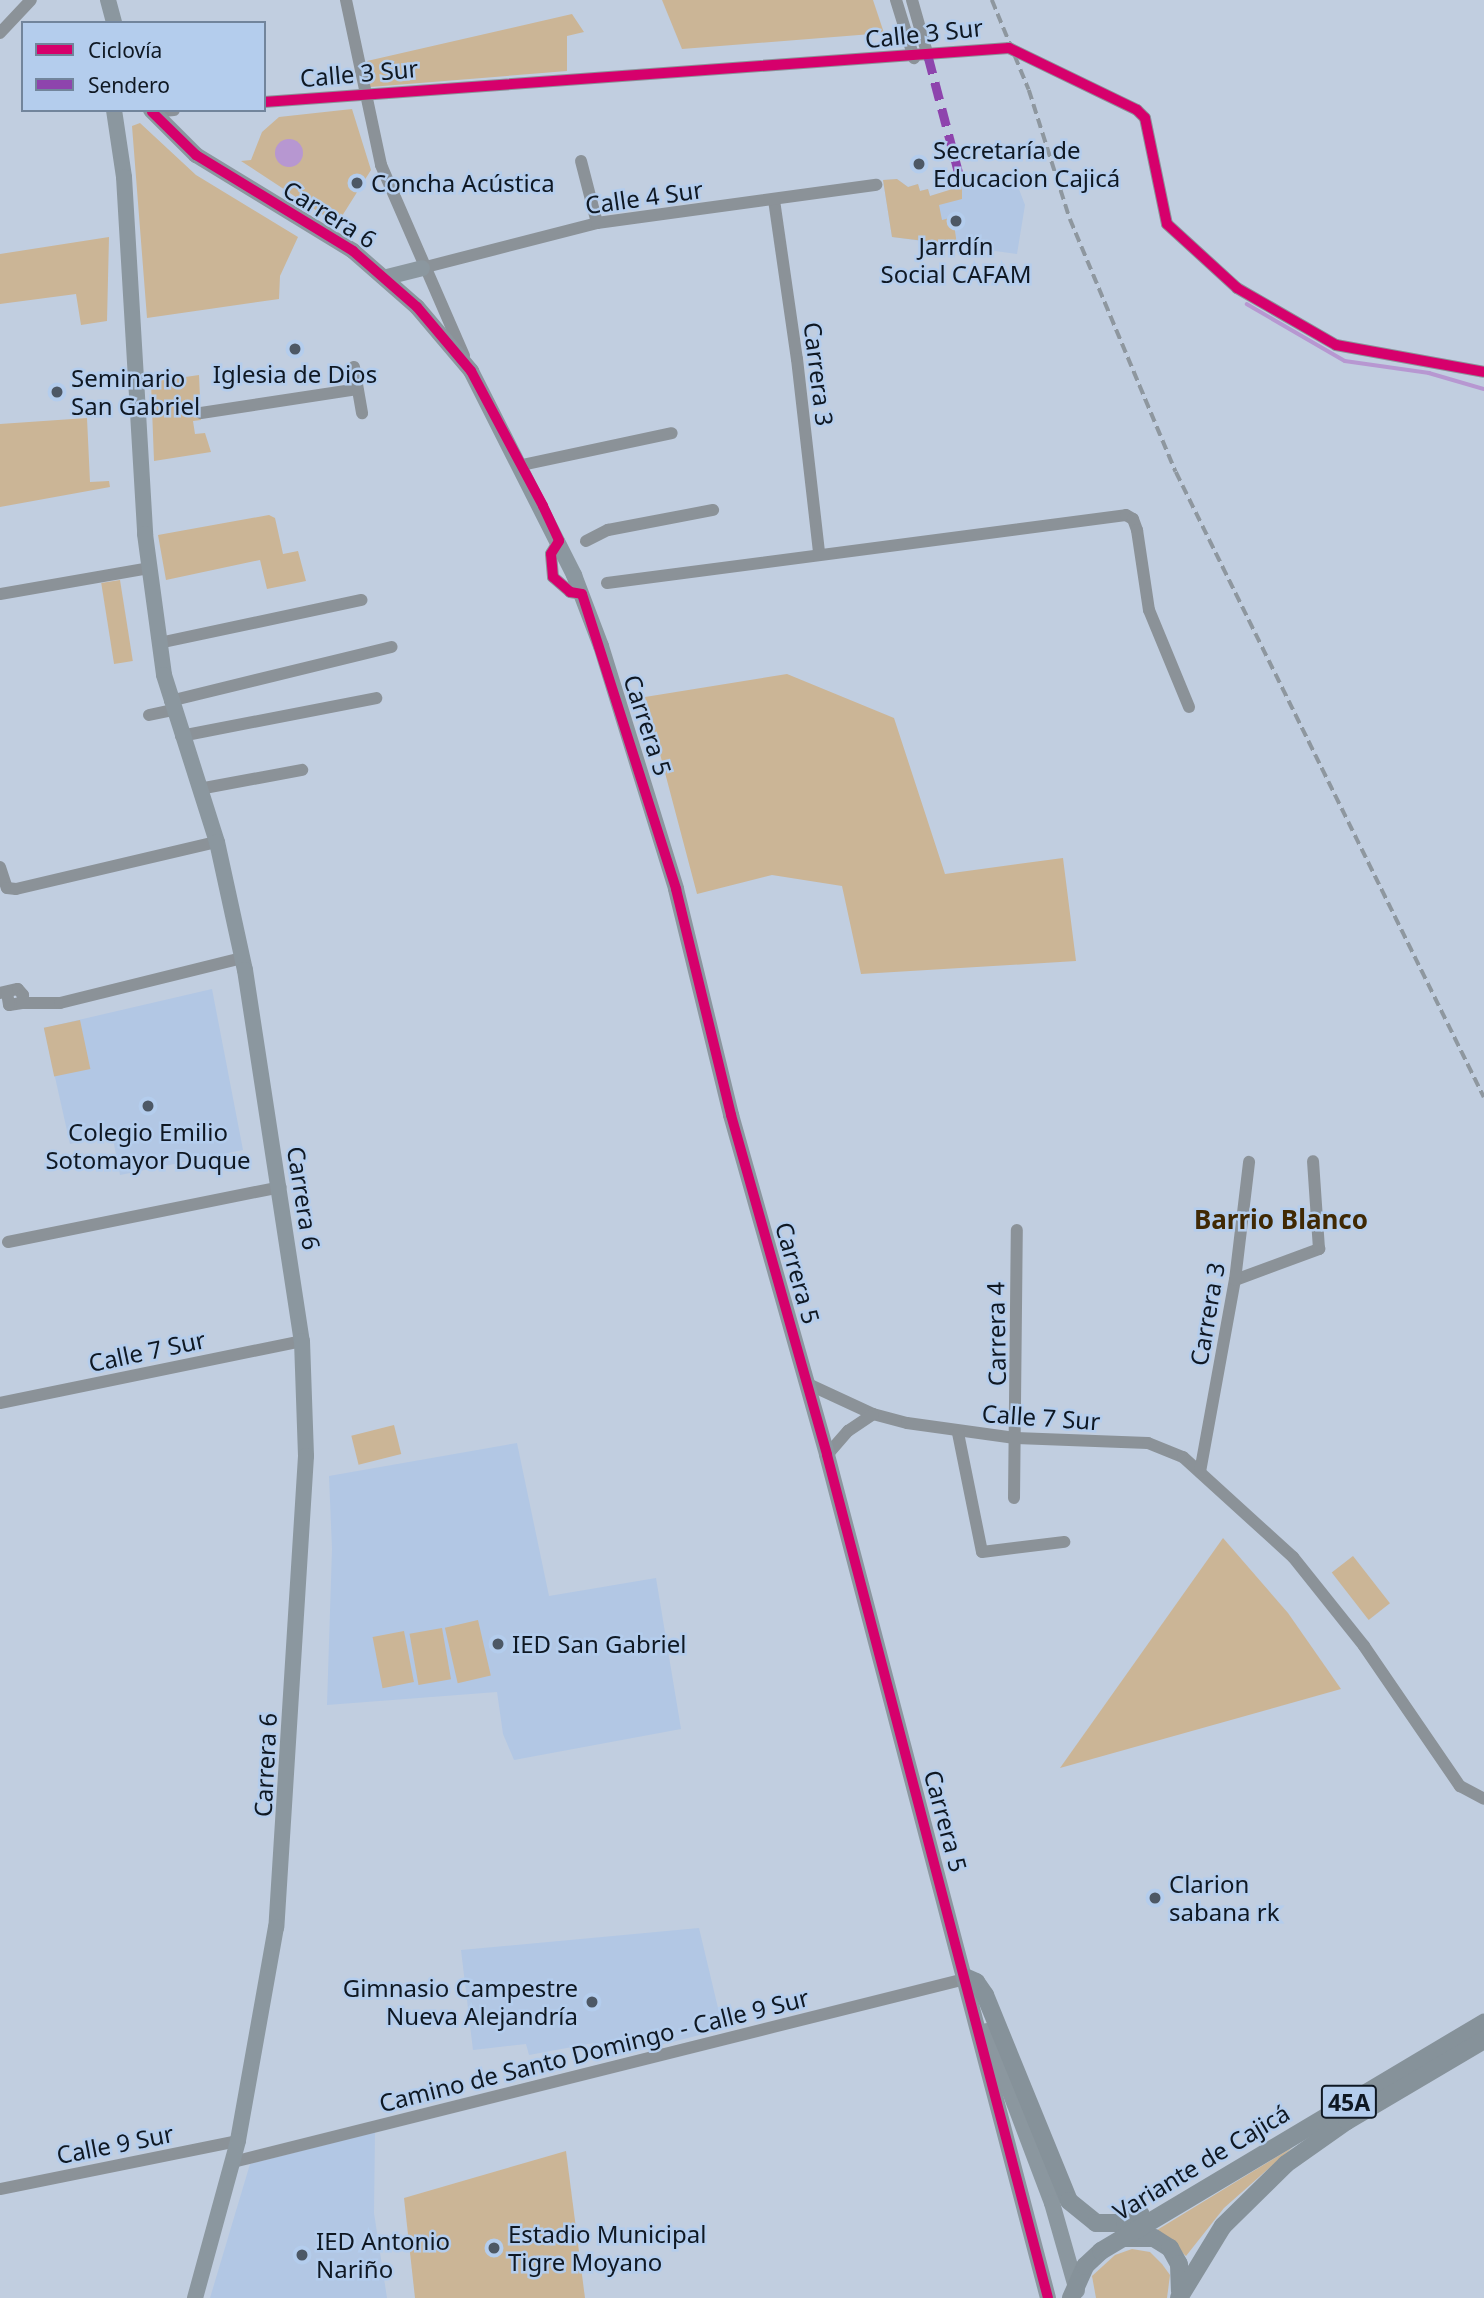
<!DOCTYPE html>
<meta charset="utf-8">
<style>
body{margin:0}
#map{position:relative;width:1484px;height:2298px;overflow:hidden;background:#c1cee0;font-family:"Noto Sans",sans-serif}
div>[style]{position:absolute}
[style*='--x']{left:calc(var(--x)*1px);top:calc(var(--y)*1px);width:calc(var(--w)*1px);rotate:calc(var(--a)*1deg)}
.built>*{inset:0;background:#b2c7e4}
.green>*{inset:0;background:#cbb596;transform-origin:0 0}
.water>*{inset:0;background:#b797d1}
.round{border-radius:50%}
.stream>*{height:3.5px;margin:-1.75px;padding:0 1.75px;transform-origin:1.75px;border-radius:1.75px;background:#b797d1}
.minor>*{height:12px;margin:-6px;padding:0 6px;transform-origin:6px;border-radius:6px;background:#8b9298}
.major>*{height:16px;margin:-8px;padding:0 8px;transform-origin:8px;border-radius:8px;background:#8b979f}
.highway>*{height:18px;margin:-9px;padding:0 9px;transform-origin:9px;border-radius:9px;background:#86929a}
.rail>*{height:3.5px;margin-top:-1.75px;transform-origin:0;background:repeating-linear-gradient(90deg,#8e979f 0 10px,transparent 0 15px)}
.quiet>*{height:9px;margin-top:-4.5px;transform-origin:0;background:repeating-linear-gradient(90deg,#8e44ad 0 18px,transparent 0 27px)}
.cycleway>*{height:10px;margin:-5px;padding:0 5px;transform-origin:5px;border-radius:5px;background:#d6006c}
.dots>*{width:19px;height:19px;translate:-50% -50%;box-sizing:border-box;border:4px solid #b4cded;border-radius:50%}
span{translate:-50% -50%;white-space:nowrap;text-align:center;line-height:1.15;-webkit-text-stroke:5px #b4cded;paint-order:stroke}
.shield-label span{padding:2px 5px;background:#b4cded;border:2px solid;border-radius:5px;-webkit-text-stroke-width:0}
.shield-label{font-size:23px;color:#0f1823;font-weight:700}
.street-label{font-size:24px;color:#0f1823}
.poi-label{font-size:24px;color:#0f1823}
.left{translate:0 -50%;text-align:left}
.right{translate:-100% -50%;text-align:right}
.neighbourhood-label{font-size:26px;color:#402904;font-weight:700}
.legend{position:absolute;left:21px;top:21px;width:245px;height:91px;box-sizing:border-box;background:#b4cded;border:2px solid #72859c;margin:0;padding:9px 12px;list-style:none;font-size:21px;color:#0f1823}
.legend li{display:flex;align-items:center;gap:14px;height:35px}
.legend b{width:35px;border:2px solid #72859c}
</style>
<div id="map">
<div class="built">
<div style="clip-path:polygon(1003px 175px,1006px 186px,1017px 184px,1025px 205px,1017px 254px,892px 237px,883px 180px,897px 179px,908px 187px,918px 184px,920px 191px,928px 189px,930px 196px)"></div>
<div style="clip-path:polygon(212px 989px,243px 1150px,120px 1175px,112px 1134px,70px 1144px,44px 1028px)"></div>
<div style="clip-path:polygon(517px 1443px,549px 1596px,656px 1578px,681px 1729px,514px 1760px,503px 1734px,497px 1692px,327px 1705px,332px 1549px,329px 1476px)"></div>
<div style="clip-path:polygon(699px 1928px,723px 2029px,598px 2061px,594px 2043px,529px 2055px,526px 2044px,473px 2050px,461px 1950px)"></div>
<div style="clip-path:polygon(375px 2132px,374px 2213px,387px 2298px,210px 2298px,250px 2164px)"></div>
</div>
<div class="green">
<div style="clip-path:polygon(662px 0,873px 0,884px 33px,682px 49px)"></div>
<div style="clip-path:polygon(572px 14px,584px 32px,567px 36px,567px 71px,370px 87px,367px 61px)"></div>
<div style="clip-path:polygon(352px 109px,371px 170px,337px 224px,241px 161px,251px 160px,262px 132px,279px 117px)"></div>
<div style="clip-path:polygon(140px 123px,196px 175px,298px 237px,280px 276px,279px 299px,147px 318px,132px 126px)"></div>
<div style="clip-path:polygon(897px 179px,908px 187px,918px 184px,920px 191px,928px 189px,930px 196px,962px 186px,962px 199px,939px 205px,942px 220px,953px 217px,957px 245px,892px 237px,883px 180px)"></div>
<div style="clip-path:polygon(109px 237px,107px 321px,81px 325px,76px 294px,0 304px,0 254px)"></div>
<div style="clip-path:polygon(199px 375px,201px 420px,193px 421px,195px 434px,205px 433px,211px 452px,154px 461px,151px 382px)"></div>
<div style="clip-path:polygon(87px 418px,90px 482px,109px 481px,110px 487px,0 507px,0 424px)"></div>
<div style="clip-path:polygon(269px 515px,275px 518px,283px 554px,298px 551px,306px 581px,267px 589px,260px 560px,166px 580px,158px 535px)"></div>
<div style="left:120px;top:580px;width:82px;height:19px;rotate:81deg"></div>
<div style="clip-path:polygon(787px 674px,894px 718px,945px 874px,1063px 858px,1076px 961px,861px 974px,842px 886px,772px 875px,697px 894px,645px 697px)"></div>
<div style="left:80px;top:1020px;width:50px;height:37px;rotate:78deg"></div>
<div style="left:394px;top:1425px;width:30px;height:44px;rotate:76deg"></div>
<div style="clip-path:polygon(1223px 1538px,1288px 1613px,1341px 1689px,1060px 1768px)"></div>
<div style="left:1353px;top:1556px;width:60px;height:27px;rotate:52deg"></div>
<div style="left:478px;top:1620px;width:57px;height:34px;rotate:77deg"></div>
<div style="left:442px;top:1628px;width:52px;height:33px;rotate:80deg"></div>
<div style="left:404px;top:1631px;width:52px;height:32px;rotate:79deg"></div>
<div style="clip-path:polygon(1293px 2147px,1224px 2208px,1186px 2256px,1157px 2230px)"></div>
<div style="clip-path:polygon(566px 2151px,585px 2298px,415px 2298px,404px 2198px)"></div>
<div style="clip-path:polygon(1132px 2249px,1150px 2252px,1162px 2264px,1170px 2275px,1167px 2298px,1096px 2298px,1092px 2276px,1115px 2255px)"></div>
</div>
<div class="water">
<div class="round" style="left:275px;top:139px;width:28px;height:28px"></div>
</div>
<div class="stream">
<div style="--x:1247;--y:304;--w:113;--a:30.2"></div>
<div style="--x:1345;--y:361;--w:85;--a:8.1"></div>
<div style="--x:1429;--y:373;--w:57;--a:16.2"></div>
</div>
<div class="minor">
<div style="--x:346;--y:0;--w:169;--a:78"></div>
<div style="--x:381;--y:165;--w:208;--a:66.5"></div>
<div style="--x:896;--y:0;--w:61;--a:72.8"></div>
<div style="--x:912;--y:0;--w:58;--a:74.1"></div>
<div style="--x:0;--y:33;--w:45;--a:-46.8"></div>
<div style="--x:264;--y:102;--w:747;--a:-4.15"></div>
<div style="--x:1009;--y:48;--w:142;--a:25.8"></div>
<div style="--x:1137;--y:110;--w:11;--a:45"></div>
<div style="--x:1145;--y:118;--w:108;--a:78.3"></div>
<div style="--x:1167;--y:224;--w:95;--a:42.4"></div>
<div style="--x:1237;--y:288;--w:114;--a:29.9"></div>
<div style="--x:1336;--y:345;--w:150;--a:10.3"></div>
<div style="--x:152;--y:112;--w:22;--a:-5"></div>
<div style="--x:581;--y:161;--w:64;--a:75.5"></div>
<div style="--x:774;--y:200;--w:161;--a:81.8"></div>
<div style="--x:797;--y:359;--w:195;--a:83.5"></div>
<div style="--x:422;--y:268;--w:181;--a:-14.4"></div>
<div style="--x:597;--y:223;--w:282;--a:-7.8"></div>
<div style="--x:354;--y:367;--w:47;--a:80.1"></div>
<div style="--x:201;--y:413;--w:158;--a:-8.7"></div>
<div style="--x:522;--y:465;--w:153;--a:-12"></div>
<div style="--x:559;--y:541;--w:15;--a:122"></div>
<div style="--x:551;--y:554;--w:23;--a:85"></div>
<div style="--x:553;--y:577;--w:23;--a:41"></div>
<div style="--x:570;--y:592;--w:12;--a:9"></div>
<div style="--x:586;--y:541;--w:25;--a:-27"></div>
<div style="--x:608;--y:530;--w:107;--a:-10.8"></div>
<div style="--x:607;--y:583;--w:523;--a:-7.46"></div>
<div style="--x:1126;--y:515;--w:8;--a:30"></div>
<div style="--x:1133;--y:519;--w:12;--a:70"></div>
<div style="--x:1137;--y:530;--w:81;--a:81.5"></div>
<div style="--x:1149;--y:610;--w:105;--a:67.6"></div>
<div style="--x:0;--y:594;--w:151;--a:-9.9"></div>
<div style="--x:159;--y:643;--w:207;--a:-12"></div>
<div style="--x:170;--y:701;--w:228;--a:-13.7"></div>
<div style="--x:149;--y:715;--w:25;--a:-12"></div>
<div style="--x:181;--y:736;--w:199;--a:-11"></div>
<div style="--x:199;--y:789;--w:105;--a:-10.5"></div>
<div style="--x:0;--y:867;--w:22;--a:72"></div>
<div style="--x:7;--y:888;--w:9;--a:6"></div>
<div style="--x:16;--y:889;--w:206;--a:-13.2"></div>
<div style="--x:0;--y:993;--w:18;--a:-13"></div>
<div style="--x:18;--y:989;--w:8;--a:50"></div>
<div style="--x:23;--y:995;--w:8;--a:97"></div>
<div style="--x:22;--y:1003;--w:13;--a:171"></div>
<div style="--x:9;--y:1005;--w:13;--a:-99"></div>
<div style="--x:22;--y:1003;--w:38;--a:0"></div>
<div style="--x:60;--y:1003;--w:187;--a:-13.9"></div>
<div style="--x:8;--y:1242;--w:278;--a:-11.4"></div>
<div style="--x:1235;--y:1280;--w:90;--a:-20.3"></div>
<div style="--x:1319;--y:1249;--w:88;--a:-93.9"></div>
<div style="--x:808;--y:1384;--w:72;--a:24.8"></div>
<div style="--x:873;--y:1414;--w:35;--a:15"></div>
<div style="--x:907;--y:1423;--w:109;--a:7.9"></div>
<div style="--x:1015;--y:1438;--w:133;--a:2.2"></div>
<div style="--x:1148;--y:1443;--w:38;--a:22"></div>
<div style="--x:1183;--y:1457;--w:149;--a:42.3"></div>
<div style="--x:1293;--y:1557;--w:114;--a:51.4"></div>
<div style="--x:1364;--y:1646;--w:170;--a:55.6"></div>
<div style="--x:1460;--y:1786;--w:27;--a:28"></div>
<div style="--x:0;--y:1403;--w:308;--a:-11.6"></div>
<div style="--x:958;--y:1433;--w:121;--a:78.6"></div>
<div style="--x:982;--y:1552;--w:83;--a:-7"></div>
<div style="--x:827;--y:1455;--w:32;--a:-49"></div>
<div style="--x:848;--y:1431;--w:30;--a:-34"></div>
<div style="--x:1200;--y:1472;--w:195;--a:-79.7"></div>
<div style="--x:1235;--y:1280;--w:119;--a:-83.2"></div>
<div style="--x:1014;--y:1498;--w:268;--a:-89.4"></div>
<div style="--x:233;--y:2162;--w:755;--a:-14.04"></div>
<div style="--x:0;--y:2189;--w:243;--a:-11.4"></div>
</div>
<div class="major">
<div style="--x:108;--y:0;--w:24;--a:75"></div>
<div style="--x:114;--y:110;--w:68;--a:81.5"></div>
<div style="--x:124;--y:177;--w:358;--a:86.6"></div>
<div style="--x:145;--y:534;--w:142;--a:82.3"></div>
<div style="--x:164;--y:675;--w:175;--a:72.4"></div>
<div style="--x:217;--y:842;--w:131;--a:77.7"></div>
<div style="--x:245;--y:970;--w:375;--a:81.3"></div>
<div style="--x:302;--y:1341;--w:115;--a:88"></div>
<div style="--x:306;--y:1456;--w:472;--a:93.6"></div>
<div style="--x:276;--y:1927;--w:217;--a:100.1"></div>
<div style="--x:238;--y:2141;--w:163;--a:105.3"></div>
<div style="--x:151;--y:110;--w:64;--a:45"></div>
<div style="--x:196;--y:155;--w:184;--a:31.4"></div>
<div style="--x:353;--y:251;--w:85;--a:41.2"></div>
<div style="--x:417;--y:307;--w:84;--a:49.8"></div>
<div style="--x:471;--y:371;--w:229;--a:63.2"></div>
<div style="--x:574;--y:575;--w:76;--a:69.2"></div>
<div style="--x:601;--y:646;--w:254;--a:72.8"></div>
<div style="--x:676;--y:889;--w:233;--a:76.3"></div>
<div style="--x:731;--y:1115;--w:353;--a:74.2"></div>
<div style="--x:827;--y:1455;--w:871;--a:75.31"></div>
<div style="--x:387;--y:277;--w:36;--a:-14"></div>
<div style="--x:987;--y:2031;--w:184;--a:69.3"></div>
<div style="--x:1052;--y:2203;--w:91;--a:74.1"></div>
</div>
<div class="highway">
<div style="--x:967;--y:1978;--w:10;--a:24"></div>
<div style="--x:976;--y:1982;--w:16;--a:55"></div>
<div style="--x:985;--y:1995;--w:222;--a:67.8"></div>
<div style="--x:1069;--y:2201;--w:35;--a:39"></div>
<div style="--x:1096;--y:2223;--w:29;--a:0"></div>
<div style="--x:1125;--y:2223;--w:18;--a:-29"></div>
<div style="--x:1125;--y:2238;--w:29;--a:0"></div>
<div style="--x:1154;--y:2238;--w:19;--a:32"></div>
<div style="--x:1170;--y:2248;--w:18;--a:61"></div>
<div style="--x:1179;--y:2264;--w:27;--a:88"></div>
<div style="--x:1071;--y:2298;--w:35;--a:-66"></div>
<div style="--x:1085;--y:2266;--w:22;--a:-43"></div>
<div style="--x:1101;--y:2251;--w:446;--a:-30.8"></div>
<div style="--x:1179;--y:2298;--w:84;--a:-58.6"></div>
<div style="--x:1223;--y:2226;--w:88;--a:-44.5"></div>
<div style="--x:1286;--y:2164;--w:75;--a:-35.2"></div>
<div style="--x:1347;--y:2121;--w:159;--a:-30.6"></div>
</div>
<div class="rail">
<div style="--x:992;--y:0;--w:97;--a:67.7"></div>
<div style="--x:1029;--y:90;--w:135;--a:72.4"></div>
<div style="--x:1070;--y:219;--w:274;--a:67.3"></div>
<div style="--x:1176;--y:472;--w:697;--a:63.77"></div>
</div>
<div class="quiet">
<div style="--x:928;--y:56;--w:134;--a:75.3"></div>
</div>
<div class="cycleway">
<div style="--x:264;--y:102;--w:747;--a:-4.15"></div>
<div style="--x:1009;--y:48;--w:142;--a:25.8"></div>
<div style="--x:1137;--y:110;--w:11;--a:45"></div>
<div style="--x:1145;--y:118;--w:108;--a:78.3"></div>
<div style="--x:1167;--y:224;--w:95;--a:42.4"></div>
<div style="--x:1237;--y:288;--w:114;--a:29.9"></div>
<div style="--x:1336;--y:345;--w:150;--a:10.3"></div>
<div style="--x:152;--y:112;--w:62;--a:44.3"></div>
<div style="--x:196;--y:155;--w:184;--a:31.4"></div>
<div style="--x:353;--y:251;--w:85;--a:41.2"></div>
<div style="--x:417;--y:307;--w:84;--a:49.8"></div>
<div style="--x:471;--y:371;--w:153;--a:61.9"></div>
<div style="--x:543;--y:506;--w:38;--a:65"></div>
<div style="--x:559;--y:541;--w:15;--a:122"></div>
<div style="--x:551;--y:554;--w:23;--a:85"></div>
<div style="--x:553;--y:577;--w:23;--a:41"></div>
<div style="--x:570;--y:592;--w:12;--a:9"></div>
<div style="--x:582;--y:594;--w:310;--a:72.3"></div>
<div style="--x:676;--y:889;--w:233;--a:76.3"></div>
<div style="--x:731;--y:1115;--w:353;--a:74.2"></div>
<div style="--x:827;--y:1455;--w:871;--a:75.31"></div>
</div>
<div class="dots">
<div style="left:919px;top:164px;background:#4d5865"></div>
<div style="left:357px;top:183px;background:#4d5865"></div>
<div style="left:956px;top:221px;background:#4d5865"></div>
<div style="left:295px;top:349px;background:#4d5865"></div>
<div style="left:57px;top:392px;background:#4d5865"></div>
<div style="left:148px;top:1106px;background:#4d5865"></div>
<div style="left:498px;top:1644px;background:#4d5865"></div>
<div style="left:1155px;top:1898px;background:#4d5865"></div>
<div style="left:592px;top:2002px;background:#4d5865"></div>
<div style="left:494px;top:2248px;background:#4d5865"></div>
<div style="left:302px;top:2255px;background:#4d5865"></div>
</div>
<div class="shield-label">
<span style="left:1349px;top:2102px">45A</span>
</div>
<div class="street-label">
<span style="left:924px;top:33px;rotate:-6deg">Calle 3 Sur</span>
<span style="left:359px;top:73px;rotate:-5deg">Calle 3 Sur</span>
<span style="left:644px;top:197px;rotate:-8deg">Calle 4 Sur</span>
<span style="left:330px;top:214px;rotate:32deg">Carrera 6</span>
<span style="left:819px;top:374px;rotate:83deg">Carrera 3</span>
<span style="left:648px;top:725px;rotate:72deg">Carrera 5</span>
<span style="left:304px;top:1198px;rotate:81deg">Carrera 6</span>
<span style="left:798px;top:1273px;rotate:74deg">Carrera 5</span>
<span style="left:1207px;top:1314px;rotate:-80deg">Carrera 3</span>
<span style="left:996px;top:1334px;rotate:-91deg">Carrera 4</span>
<span style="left:147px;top:1351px;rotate:-12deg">Calle 7 Sur</span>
<span style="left:1041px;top:1417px;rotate:4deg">Calle 7 Sur</span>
<span style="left:265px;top:1765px;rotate:-87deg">Carrera 6</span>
<span style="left:946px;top:1821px;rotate:75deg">Carrera 5</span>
<span style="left:594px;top:2050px;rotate:-14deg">Camino de Santo Domingo - Calle 9 Sur</span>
<span style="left:115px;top:2144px;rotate:-11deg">Calle 9 Sur</span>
<span style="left:1201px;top:2162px;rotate:-31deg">Variante de Cajicá</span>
</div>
<div class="poi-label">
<span class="left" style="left:933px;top:164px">Secretaría de<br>Educacion Cajicá</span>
<span class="left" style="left:371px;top:183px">Concha Acústica</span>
<span style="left:956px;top:260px">Jarrdín<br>Social CAFAM</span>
<span style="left:295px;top:374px">Iglesia de Dios</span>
<span class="left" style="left:71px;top:392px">Seminario<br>San Gabriel</span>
<span style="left:148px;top:1146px">Colegio Emilio<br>Sotomayor Duque</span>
<span class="left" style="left:512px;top:1644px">IED San Gabriel</span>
<span class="left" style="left:1169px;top:1898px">Clarion<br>sabana rk</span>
<span class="right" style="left:578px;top:2002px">Gimnasio Campestre<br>Nueva Alejandría</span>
<span class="left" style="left:508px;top:2248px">Estadio Municipal<br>Tigre Moyano</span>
<span class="left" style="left:316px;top:2255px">IED Antonio<br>Nariño</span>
</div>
<div class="neighbourhood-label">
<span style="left:1281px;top:1220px">Barrio Blanco</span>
</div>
<ul class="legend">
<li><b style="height:9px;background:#d6006c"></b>Ciclovía</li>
<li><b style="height:9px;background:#8e44ad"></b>Sendero</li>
</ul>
</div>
